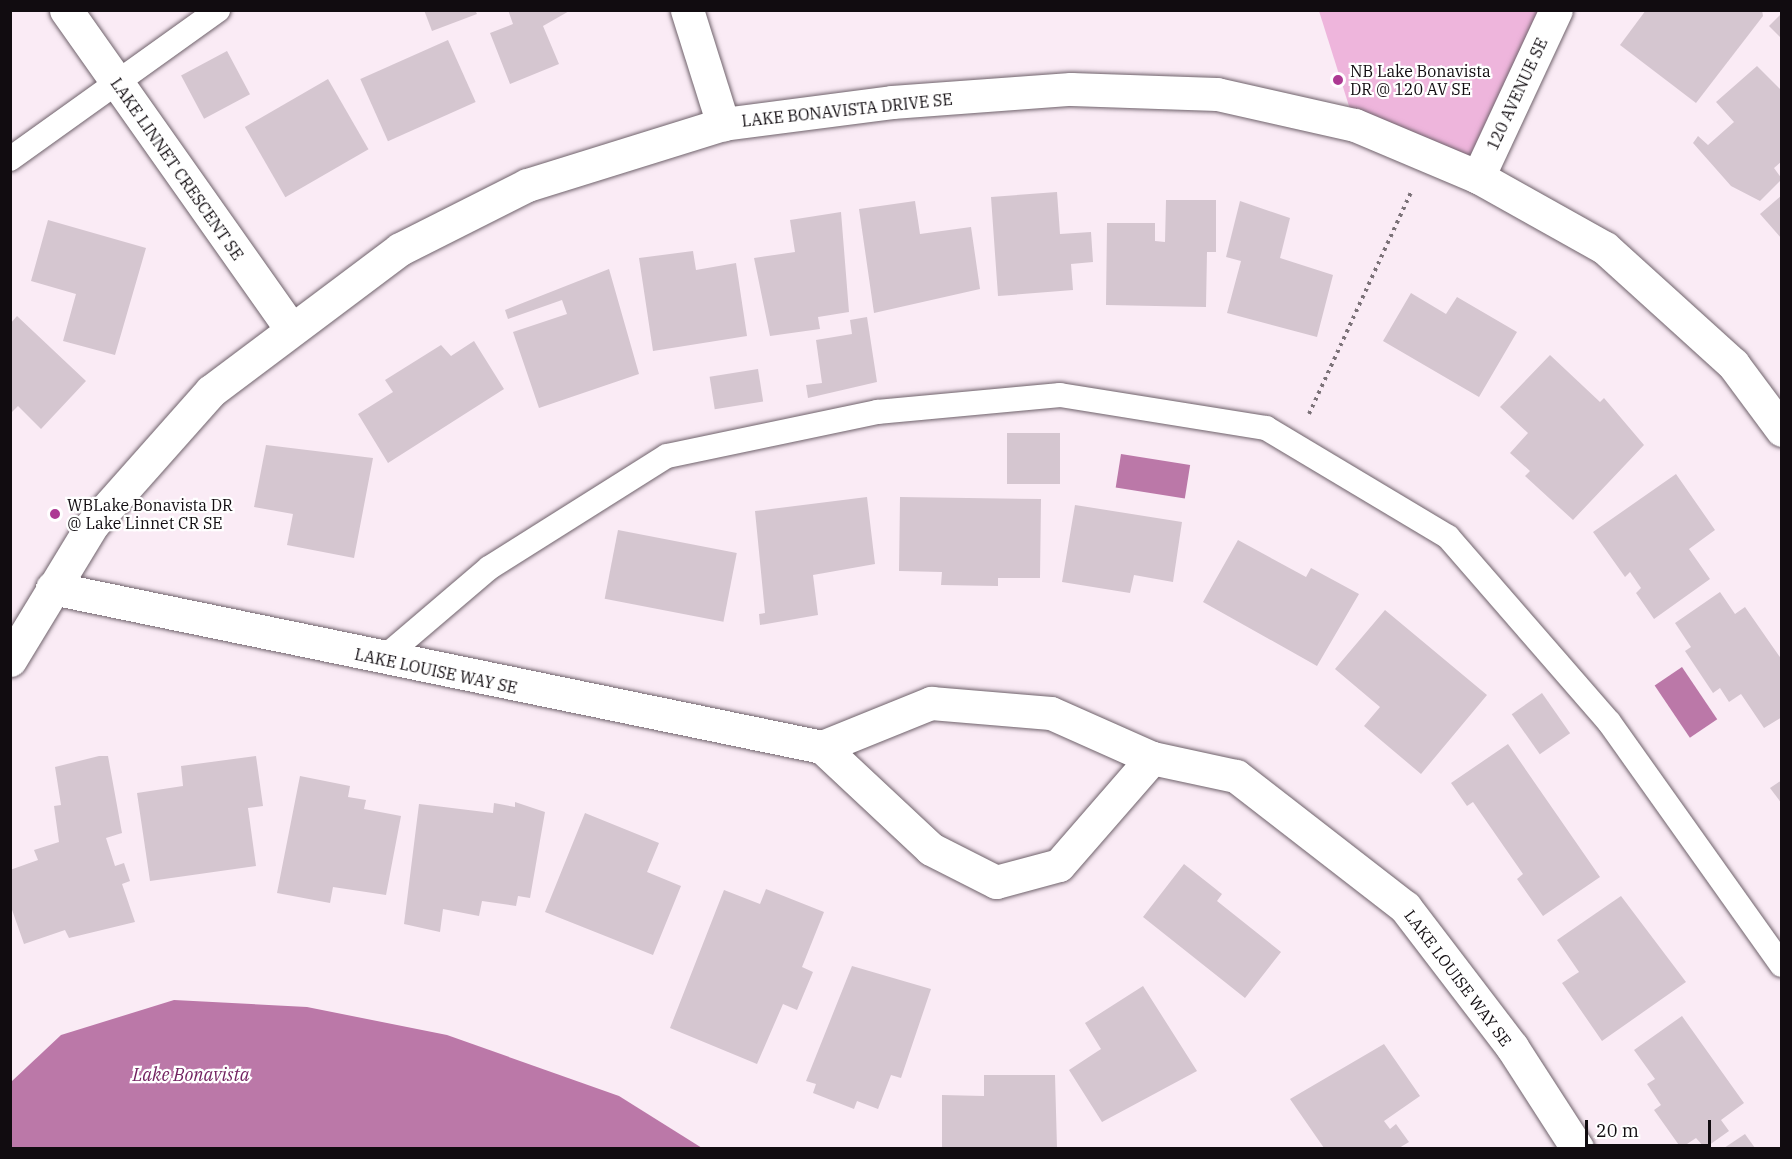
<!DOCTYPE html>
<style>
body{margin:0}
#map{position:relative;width:1792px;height:1159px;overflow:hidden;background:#faebf5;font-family:"IBM Plex Serif",serif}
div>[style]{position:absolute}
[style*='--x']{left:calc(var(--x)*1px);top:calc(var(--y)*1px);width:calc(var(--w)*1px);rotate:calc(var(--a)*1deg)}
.green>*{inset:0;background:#eeb5dc}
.water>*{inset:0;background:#bb78a8;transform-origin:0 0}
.building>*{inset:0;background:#d5c6d0;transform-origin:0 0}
.path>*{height:4px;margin-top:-2px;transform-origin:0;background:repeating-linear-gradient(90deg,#7b7278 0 3px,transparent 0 7.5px)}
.roads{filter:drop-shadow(0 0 2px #6f626b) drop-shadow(0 0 2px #6f626b)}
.lane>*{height:24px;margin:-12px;padding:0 12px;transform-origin:12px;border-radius:12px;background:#fff}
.street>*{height:33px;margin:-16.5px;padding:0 16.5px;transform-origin:16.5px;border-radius:16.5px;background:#fff}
.secondary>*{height:33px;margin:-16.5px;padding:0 16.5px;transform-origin:16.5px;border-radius:16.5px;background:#fff}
.dots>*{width:16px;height:16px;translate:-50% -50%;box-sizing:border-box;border:3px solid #fff;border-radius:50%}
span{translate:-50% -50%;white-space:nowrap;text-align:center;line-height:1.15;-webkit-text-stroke:4.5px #fff;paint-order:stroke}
.poi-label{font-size:16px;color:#110c10}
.left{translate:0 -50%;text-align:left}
.street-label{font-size:16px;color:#110c10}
.water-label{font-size:18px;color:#732361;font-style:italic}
.frame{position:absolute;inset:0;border:12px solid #110c10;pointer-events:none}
.scale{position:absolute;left:1585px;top:1120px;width:126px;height:27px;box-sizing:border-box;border:3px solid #110c10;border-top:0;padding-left:8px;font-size:18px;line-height:21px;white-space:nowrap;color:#110c10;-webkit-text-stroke:4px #fff;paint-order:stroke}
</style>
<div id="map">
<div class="green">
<div style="clip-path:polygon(1319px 11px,1556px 11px,1478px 177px,1355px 125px)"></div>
</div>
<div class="water">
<div style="left:1121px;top:454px;width:70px;height:34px;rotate:9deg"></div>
<div style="left:1682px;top:667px;width:63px;height:33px;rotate:56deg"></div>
<div style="clip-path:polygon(174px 1000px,307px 1007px,447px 1035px,619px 1096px,702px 1148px,11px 1148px,11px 1082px,61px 1035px)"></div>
</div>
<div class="building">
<div style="clip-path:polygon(424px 10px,475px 10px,477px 14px,432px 31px)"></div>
<div style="clip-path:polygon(508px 10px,571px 10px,543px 26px,559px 64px,510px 84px,490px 33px,513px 24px)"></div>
<div style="clip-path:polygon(1646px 10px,1762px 10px,1763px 16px,1696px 103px,1620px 45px)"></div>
<div style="clip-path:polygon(1782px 13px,1782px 39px,1769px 26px)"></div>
<div style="left:448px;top:40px;width:68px;height:96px;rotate:66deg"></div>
<div style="left:227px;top:51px;width:49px;height:52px;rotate:62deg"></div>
<div style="clip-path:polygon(1757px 66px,1782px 91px,1782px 161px,1774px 168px,1782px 179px,1760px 201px,1731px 186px,1693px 143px,1698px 136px,1708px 145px,1734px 122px,1716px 102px)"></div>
<div style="left:328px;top:79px;width:81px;height:96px;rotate:60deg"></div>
<div style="clip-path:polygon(1057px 192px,1060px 234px,1091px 232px,1093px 262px,1071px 264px,1073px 290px,998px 296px,991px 197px)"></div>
<div style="clip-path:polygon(1782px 195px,1782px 239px,1760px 214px)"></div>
<div style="clip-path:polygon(1166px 200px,1216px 200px,1216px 252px,1207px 252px,1206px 307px,1106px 305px,1107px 223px,1155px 223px,1155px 241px,1165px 242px)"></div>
<div style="clip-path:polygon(915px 201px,920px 234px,971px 227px,980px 289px,874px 313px,859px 209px)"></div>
<div style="clip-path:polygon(1240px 201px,1290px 218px,1280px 258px,1333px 275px,1317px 337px,1227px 313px,1241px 261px,1226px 257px)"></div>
<div style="clip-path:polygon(841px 212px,849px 312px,818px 317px,820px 329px,770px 336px,754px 258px,795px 252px,790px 220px)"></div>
<div style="clip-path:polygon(48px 220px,146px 248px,115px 355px,63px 341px,76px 294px,31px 281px)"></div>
<div style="clip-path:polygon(693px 251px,696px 270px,736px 263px,747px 336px,653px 351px,639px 258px)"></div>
<div style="clip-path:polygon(609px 269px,639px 374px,539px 408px,513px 332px,567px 314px,562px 300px,508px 319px,505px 310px)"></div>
<div style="clip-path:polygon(1411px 293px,1446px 314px,1457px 297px,1517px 332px,1479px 397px,1383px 341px)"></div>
<div style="clip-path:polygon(17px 316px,86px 381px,41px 429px,18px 406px,10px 414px,10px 324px)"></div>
<div style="clip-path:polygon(867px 317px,877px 382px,808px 398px,806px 385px,822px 383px,816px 340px,852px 334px,850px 320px)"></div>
<div style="clip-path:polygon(474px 341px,504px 389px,388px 463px,358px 414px,393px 392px,385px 380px,441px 345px,451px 356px)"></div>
<div style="clip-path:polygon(1550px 355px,1600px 402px,1604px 398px,1644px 445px,1573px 520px,1525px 476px,1530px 471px,1510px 453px,1528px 433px,1500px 407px)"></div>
<div style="left:758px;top:369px;width:33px;height:49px;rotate:81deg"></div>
<div style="left:1007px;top:433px;width:53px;height:51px"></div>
<div style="clip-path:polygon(266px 445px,373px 458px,354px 558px,287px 545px,293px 514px,254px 507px)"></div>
<div style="clip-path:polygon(1676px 474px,1715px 530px,1689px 549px,1710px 579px,1654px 619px,1636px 593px,1641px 588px,1630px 572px,1625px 577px,1593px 532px)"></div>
<div style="clip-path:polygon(867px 497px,875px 564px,813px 575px,818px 615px,760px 625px,759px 614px,765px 613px,755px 511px)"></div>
<div style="clip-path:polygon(900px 497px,1041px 499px,1040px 578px,998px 578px,998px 586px,941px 585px,942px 572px,899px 571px)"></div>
<div style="clip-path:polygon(1075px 505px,1182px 522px,1173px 582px,1134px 575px,1130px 593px,1062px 582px)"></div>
<div style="left:618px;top:530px;width:121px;height:70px;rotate:11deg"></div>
<div style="clip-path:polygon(1238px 540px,1306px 577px,1311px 568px,1359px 594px,1317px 666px,1203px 602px)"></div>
<div style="clip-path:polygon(1720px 592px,1735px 614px,1745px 607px,1782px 660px,1782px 717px,1764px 728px,1741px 694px,1729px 702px,1720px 688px,1713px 693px,1685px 651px,1691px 647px,1675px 623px)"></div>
<div style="clip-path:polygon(1385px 610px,1487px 695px,1421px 774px,1364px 726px,1380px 707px,1335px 669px)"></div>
<div style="left:1542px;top:693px;width:49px;height:37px;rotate:55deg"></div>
<div style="clip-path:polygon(1508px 744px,1600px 877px,1543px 916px,1517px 879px,1523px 874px,1473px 802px,1467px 806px,1451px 783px)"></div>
<div style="clip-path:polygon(99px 756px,108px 756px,122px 833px,106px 838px,115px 866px,124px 863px,130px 881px,122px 884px,135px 922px,69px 938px,65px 930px,24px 944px,10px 904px,10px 870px,38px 860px,34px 850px,59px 842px,54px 806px,61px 805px,55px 767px)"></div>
<div style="clip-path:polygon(256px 756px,263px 806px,248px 808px,256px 866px,150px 881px,137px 793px,183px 786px,181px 766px)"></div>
<div style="clip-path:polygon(300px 776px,350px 786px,348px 797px,366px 800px,364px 809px,401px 816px,386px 895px,333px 887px,330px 903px,277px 893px)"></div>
<div style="clip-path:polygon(1782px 780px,1782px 804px,1770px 788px)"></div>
<div style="clip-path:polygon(515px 802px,545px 812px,530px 898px,518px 896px,516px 906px,482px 901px,479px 916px,443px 909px,440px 932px,404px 924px,419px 804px,493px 813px,494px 803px,515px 807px)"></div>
<div style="clip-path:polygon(585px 813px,659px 843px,647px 872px,681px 886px,653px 955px,545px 912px)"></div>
<div style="clip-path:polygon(1184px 864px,1222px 894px,1217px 901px,1281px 952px,1245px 998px,1143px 917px)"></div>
<div style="clip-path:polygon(766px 889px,824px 912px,802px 967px,813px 972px,797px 1010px,783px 1004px,757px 1064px,670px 1028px,724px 890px,760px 904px)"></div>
<div style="clip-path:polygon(1621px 896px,1686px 982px,1602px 1041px,1562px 983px,1579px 972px,1557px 940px)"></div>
<div style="clip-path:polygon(852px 966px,931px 989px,901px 1078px,891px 1075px,878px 1109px,857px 1101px,854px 1109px,813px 1093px,816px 1084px,806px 1081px)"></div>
<div style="clip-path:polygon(1143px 986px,1197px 1071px,1102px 1122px,1069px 1070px,1101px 1049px,1085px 1023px)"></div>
<div style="clip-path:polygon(1682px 1016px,1744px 1103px,1721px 1120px,1729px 1131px,1705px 1148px,1696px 1138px,1681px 1148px,1654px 1110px,1661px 1105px,1647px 1084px,1655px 1079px,1634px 1050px)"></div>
<div style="clip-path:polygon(1384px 1044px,1420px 1096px,1384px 1121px,1390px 1129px,1396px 1124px,1409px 1142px,1399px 1148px,1324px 1148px,1290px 1099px)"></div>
<div style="clip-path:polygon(984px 1075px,1055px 1075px,1057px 1148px,942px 1148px,942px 1095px,984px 1096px)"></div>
<div style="clip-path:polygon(1745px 1134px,1755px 1148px,1724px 1148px)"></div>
</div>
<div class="path">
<div style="--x:1309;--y:414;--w:244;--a:-65.3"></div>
</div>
<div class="roads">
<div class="lane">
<div style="--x:10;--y:159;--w:256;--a:-35.6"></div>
<div style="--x:381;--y:660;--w:142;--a:-40.4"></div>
<div style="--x:489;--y:568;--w:210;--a:-32.2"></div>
<div style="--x:667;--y:456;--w:215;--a:-11.8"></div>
<div style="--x:877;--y:412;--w:184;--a:-5.3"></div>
<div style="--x:1060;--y:395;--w:209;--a:9.1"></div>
<div style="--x:1266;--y:428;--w:212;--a:30.9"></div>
<div style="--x:1448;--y:537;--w:245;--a:49"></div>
<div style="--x:1609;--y:722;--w:298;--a:54.6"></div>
</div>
<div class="street">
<div style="--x:66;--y:10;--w:388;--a:54.8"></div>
<div style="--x:687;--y:10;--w:120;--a:72.5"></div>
<div style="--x:1478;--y:177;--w:184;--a:-65"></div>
<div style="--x:52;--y:588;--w:786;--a:11.67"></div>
<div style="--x:822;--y:747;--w:118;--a:-22"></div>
<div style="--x:931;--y:703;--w:120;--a:4.8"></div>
<div style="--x:1051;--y:713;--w:111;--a:24"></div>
<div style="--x:1152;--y:758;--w:86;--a:12.1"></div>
<div style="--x:1236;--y:776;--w:214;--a:37.8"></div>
<div style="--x:1405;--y:907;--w:176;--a:52.6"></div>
<div style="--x:1512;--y:1047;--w:120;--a:57.2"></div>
<div style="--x:822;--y:747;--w:149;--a:43.1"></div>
<div style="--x:931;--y:849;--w:73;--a:26.9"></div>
<div style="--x:996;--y:882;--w:65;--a:-15.1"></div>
<div style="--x:1059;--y:865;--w:142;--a:-49"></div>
</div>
<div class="secondary">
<div style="--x:10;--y:660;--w:158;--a:-58.7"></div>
<div style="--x:92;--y:525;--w:179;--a:-48.4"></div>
<div style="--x:211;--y:391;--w:236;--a:-36.9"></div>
<div style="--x:400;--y:249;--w:142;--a:-26.7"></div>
<div style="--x:527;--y:185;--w:205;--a:-17.3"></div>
<div style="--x:723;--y:124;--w:170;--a:-7.4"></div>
<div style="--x:892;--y:102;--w:179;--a:-4.2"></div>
<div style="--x:1071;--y:89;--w:146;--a:2"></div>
<div style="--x:1217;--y:94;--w:141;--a:12.7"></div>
<div style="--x:1355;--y:125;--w:134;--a:22.9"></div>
<div style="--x:1478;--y:177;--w:145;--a:29.2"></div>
<div style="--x:1605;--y:248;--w:173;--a:42.2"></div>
<div style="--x:1733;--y:364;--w:82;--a:53.4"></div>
</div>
</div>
<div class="dots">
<div style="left:1338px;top:80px;background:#ad3993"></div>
<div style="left:55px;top:514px;background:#ad3993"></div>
</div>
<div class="poi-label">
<span class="left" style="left:1350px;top:80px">NB Lake Bonavista<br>DR @ 120 AV SE</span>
<span class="left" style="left:67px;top:514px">WBLake Bonavista DR<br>@ Lake Linnet CR SE</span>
</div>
<div class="street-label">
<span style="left:1517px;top:94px;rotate:-65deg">120 AVENUE SE</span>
<span style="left:847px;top:110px;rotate:-6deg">LAKE BONAVISTA DRIVE SE</span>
<span style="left:177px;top:169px;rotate:55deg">LAKE LINNET CRESCENT SE</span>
<span style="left:436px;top:671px;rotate:12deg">LAKE LOUISE WAY SE</span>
<span style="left:1458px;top:978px;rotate:53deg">LAKE LOUISE WAY SE</span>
</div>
<div class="water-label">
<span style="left:191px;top:1075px">Lake Bonavista</span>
</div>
<div class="frame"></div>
<div class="scale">20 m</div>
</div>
